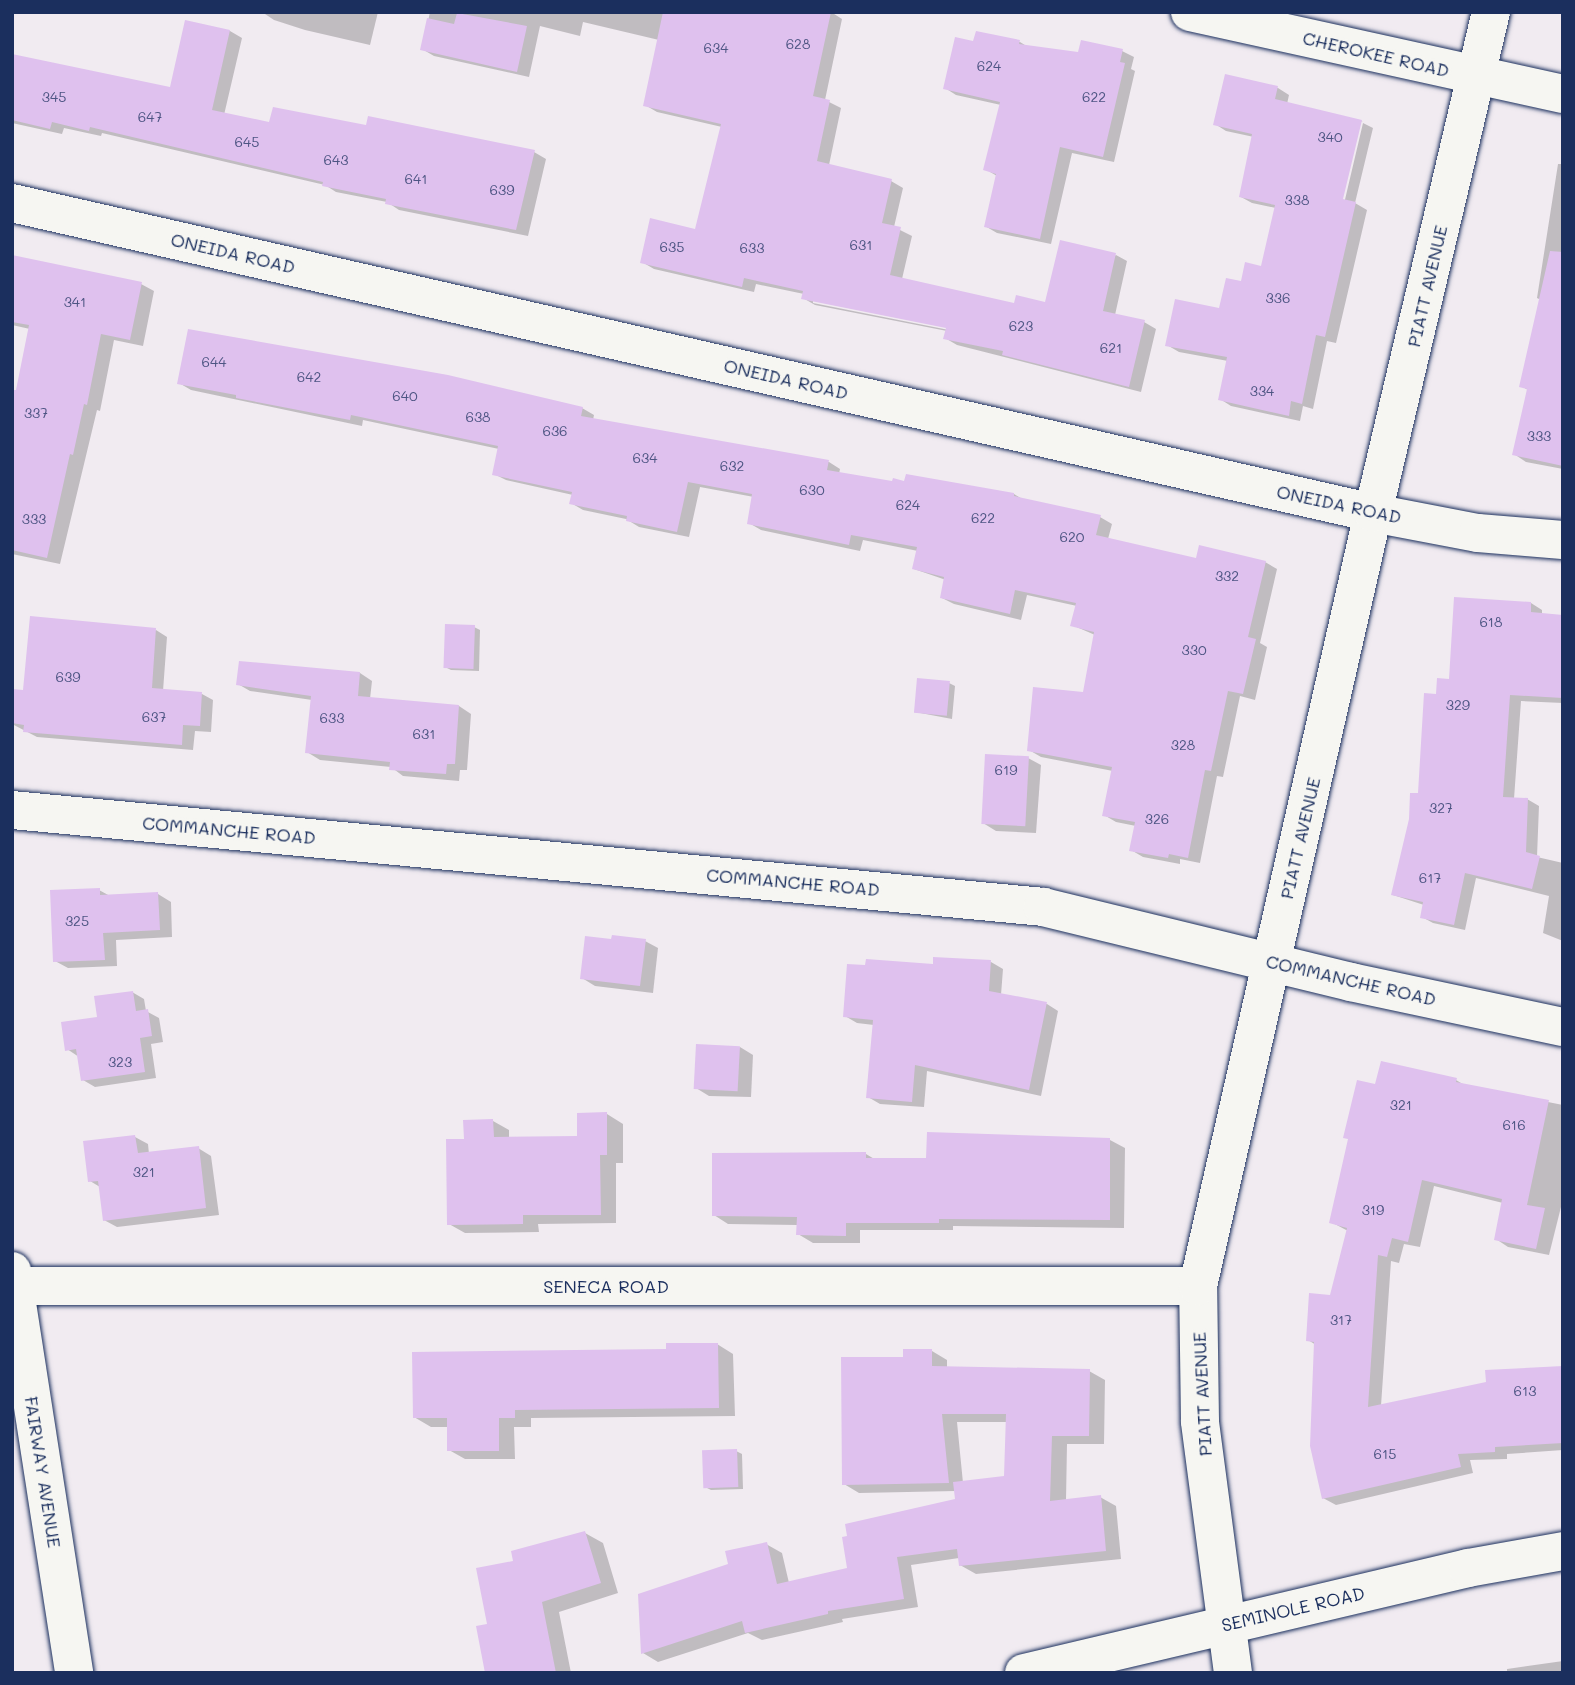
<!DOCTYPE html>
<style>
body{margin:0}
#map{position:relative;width:1575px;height:1685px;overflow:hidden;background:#f1ebf1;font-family:Mali,sans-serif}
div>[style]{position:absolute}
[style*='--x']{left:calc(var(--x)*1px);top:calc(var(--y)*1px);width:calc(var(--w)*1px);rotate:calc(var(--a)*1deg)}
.shadow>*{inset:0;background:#0003}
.building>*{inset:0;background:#dfc1ee;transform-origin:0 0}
.roads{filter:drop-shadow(0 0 2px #1b2f5e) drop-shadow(0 0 2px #1b2f5e)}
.street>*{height:38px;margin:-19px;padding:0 19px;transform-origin:19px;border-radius:19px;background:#f6f6f2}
span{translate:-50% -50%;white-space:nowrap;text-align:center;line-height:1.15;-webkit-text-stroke:6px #f6f6f2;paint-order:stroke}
.number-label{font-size:14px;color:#4c5482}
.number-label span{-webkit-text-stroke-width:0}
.street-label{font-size:18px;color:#1b2f5e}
.frame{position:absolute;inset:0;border:14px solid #1b2f5e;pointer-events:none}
</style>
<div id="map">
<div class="shadow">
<div style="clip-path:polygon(262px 12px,378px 12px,370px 45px,305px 30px,274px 20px)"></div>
<div style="clip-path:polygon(evenodd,430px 12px,831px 12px,842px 19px,825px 100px,841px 108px,829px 165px,891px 181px,903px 188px,894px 227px,912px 236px,902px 279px,1015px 305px,1047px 304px,1116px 255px,1127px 261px,1115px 315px,1144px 322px,1156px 329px,1141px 392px,957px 345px,945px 338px,947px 331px,815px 305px,803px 298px,804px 294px,756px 284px,754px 292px,654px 269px,642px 262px,697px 231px,722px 127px,657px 112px,645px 105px,659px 40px,583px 22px,580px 36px,540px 26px,529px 77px,434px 56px,422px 49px,430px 12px,813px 300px,955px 328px,954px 331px,813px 303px,813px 300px)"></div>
<div style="clip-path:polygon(187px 22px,230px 31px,242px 38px,224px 115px,270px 124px,367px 127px,534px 152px,546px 159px,528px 236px,399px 210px,387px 202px,336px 192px,325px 185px,102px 133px,101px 136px,64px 128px,62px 134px,12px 123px,12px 55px,172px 89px)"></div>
<div style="clip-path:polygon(977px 33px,1020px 42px,1028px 47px,1079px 54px,1122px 51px,1134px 57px,1131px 69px,1135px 71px,1114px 162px,1072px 153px,1051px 244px,997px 233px,985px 226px,997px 176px,985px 169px,1001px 105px,956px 95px,945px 88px,975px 43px)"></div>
<div style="clip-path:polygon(1226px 76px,1278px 88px,1289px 95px,1287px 104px,1363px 122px,1360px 122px,1340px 207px,1343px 208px,1363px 123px,1373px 128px,1355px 203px,1367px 210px,1336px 343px,1327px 341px,1313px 409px,1303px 406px,1300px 421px,1231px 406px,1220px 399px,1228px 361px,1179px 352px,1167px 345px,1220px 310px,1242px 283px,1263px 268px,1276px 208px,1252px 203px,1241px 197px,1254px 137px,1226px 131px,1215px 124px)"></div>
<div style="clip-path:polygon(1558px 164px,1563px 164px,1563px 469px,1526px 462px,1514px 454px,1528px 390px,1521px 386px,1541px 300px,1537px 298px)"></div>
<div style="clip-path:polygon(12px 257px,141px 284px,154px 291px,143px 346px,114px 340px,100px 411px,97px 410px,60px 564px,12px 554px,12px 391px,18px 392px,30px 329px,12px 325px)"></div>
<div style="clip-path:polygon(179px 383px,582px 408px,594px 415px,593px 420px,829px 462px,840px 469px,839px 474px,894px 483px,1014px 494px,1024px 500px,1100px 517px,1112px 524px,1108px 539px,1197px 560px,1265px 562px,1277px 569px,1260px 643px,1267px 647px,1255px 700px,1240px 696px,1223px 777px,1217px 776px,1200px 863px,1180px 859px,1180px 864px,1143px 857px,1131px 850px,1136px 826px,1116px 822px,1104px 815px,1113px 771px,1041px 757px,1029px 750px,1085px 694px,1095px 635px,1072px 625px,1077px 606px,1027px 595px,1021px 620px,954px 604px,942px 598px,946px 580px,914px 569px,918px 551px,863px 540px,860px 551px,761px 530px,749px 523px,754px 497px,700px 487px,689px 537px,639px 527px,626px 519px,583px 510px,571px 503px,573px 495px,506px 480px,494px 474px,499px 449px,363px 420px,362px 426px,191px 390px)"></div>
<div style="clip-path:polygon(1531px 603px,1542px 610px,1542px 615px,1563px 616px,1563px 703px,1521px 701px,1514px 799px,1527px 799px,1539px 806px,1537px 857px,1563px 863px,1563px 941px,1543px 933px,1549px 896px,1476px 878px,1465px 930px,1433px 923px,1422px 917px,1424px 905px,1393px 895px,1420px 795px,1437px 696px)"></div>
<div style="clip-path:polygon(474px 627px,480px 630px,479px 671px,451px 670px,445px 667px)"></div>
<div style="clip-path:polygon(156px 630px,167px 637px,163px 691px,202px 694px,213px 700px,211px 732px,195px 731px,193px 750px,37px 737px,12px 724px,12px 691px,25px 692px)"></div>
<div style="clip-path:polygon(360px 673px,372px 681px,370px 699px,459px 706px,471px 714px,467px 770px,460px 770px,459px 781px,403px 776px,391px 767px,320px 760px,307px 752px,312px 700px,250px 691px,238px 684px)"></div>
<div style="clip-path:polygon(949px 683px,955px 686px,952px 719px,915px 712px)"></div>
<div style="clip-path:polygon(1028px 758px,1041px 765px,1036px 833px,996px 831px,983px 823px)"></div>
<div style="clip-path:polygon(99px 890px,110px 896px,158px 894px,171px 902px,172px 937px,116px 940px,117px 966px,68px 968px,55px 961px)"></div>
<div style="clip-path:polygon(645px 941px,658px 948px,653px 993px,595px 986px,582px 978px)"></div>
<div style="clip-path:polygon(991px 962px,1003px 969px,1001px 995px,1047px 1004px,1058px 1011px,1041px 1096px,927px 1071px,924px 1107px,880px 1104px,868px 1097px,874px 1025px,857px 1023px,845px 1016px,934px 965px)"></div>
<div style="clip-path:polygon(132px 992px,144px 999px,146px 1011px,159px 1018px,163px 1042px,151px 1044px,156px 1078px,95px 1087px,83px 1080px,79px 1057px,67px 1049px)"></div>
<div style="clip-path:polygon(740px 1047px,753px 1055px,751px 1097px,709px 1096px,696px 1088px)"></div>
<div style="clip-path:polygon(1456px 1080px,1466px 1086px,1563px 1105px,1563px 1199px,1549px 1255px,1508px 1247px,1496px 1239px,1503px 1203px,1434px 1186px,1420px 1247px,1404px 1244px,1399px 1263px,1391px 1261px,1381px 1406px,1563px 1368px,1563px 1450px,1507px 1454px,1507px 1459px,1470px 1460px,1473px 1473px,1336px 1505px,1323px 1498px,1316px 1345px,1308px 1340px,1331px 1297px,1348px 1231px,1331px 1222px,1377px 1086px)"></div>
<div style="clip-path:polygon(607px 1114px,623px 1124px,623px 1163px,616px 1163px,616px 1223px,538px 1224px,539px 1232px,465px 1233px,449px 1224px,465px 1141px,493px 1121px,509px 1130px,509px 1139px,579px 1137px)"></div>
<div style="clip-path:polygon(135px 1137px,148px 1144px,149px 1154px,198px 1148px,211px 1156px,219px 1215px,117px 1227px,104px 1220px,100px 1187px,90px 1181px)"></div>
<div style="clip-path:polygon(1110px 1140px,1125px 1148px,1124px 1228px,953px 1226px,953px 1230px,860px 1230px,860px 1243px,813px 1243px,798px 1234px,798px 1225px,728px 1224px,714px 1215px,866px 1154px,876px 1160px,927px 1160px)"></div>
<div style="clip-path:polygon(717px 1344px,733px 1354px,735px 1416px,531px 1418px,531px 1427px,514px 1427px,515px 1459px,465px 1459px,449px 1450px,449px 1427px,431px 1427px,414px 1417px,668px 1350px)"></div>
<div style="clip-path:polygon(evenodd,932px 1351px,947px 1360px,947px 1368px,1089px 1371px,1105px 1380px,1104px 1444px,1067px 1444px,1066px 1501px,1100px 1497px,1116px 1506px,1121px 1559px,976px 1574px,960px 1565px,959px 1558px,911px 1565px,918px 1607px,842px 1619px,843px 1622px,762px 1640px,748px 1633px,658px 1662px,643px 1653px,766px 1544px,782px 1553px,789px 1583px,849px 1569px,957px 1500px,956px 1491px,859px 1493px,844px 1484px,904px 1359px,932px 1351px,957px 1422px,1007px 1422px,1006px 1478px,963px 1483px,957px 1422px)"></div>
<div style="clip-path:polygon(736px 1451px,742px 1454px,743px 1489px,711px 1490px,705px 1487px)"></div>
<div style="clip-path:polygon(585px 1533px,603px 1543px,618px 1593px,559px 1612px,571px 1673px,487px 1673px,515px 1562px)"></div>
<div style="clip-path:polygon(1563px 1661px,1563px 1673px,1507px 1673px,1507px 1669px)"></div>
</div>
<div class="building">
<div style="clip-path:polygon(663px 12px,831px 12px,813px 96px,830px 100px,817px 161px,892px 179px,882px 223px,901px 227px,890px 275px,1014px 303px,1016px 295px,1045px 302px,1060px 240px,1116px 253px,1103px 311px,1145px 320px,1129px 387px,1002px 355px,1003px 351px,943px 339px,946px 328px,801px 299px,803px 291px,744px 278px,742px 287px,640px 263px,650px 218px,695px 229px,721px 124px,643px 106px)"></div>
<div style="clip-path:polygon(457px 13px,527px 26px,517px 72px,420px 50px,427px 18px,454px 24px)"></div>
<div style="clip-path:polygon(185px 20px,230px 30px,212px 110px,269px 122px,273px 107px,366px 125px,368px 116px,535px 150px,516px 230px,385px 204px,386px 199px,322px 186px,323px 182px,90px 127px,89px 131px,52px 122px,50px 129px,12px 120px,12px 54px,170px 87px)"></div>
<div style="clip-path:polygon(976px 31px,1020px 40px,1019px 44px,1078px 52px,1081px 40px,1123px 49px,1120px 62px,1125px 63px,1103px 157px,1060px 147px,1040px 239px,984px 227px,996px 174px,983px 170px,1000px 102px,943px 89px,955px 37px,973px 41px)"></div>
<div style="clip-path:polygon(1225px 74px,1278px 86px,1275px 99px,1362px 120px,1343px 199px,1356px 202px,1325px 337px,1316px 335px,1302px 404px,1291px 401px,1289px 416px,1218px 400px,1227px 357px,1165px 346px,1175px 299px,1219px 308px,1226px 278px,1241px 281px,1245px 262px,1261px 266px,1275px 205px,1239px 197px,1252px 134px,1213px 125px)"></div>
<div style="clip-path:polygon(1550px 251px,1563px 252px,1563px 466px,1512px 455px,1527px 389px,1519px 387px)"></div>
<div style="clip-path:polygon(12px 255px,142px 282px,130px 340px,101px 334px,87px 405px,84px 404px,73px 455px,70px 454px,47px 558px,12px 550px,12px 390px,16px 390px,29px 325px,12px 322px)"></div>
<div style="clip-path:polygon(188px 329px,448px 375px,583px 407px,581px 416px,829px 460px,827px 470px,892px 481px,893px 478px,904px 481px,906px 474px,1014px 493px,1014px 496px,1101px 515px,1096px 535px,1196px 558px,1199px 545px,1266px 561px,1248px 637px,1256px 639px,1243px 694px,1228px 691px,1211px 771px,1205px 770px,1188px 858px,1169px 854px,1168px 858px,1129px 851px,1135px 822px,1102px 816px,1112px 767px,1027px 751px,1033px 687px,1083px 692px,1094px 632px,1070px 626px,1076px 603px,1015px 590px,1010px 614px,940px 598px,944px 577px,912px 569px,917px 547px,851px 535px,849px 545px,747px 524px,752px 494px,688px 482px,677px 532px,626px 521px,627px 516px,569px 504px,572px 492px,492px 475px,498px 446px,351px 415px,350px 420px,236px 398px,236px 395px,177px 384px)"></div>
<div style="clip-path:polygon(1454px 597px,1531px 602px,1531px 612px,1563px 615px,1563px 698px,1510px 695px,1503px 797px,1528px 798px,1526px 852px,1540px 856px,1532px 889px,1465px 873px,1454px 925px,1420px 918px,1423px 902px,1391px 895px,1409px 819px,1410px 793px,1418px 793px,1424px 693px,1436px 694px,1437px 678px,1449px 679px)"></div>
<div style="clip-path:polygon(30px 616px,156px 628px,152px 688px,202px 692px,200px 726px,183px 725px,182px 745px,23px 732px,24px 725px,12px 723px,12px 689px,23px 690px)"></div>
<div style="left:445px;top:624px;width:30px;height:44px;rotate:2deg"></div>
<div style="clip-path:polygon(239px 661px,360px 672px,358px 696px,459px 705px,455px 764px,447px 764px,446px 774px,389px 770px,390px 762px,305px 753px,311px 696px,236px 685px)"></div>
<div style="left:917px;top:678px;width:33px;height:35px;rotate:5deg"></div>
<div style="left:985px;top:754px;width:44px;height:70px;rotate:3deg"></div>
<div style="clip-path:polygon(100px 888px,100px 895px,158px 892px,160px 930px,103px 933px,105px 960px,53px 962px,50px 890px)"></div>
<div style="clip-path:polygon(612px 935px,646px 939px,640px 986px,580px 979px,585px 936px,611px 939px)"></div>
<div style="clip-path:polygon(933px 957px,991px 960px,989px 991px,1047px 1002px,1029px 1090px,915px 1065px,912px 1102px,866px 1098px,873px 1020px,843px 1017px,847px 964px,865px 965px,866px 959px,933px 964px)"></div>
<div style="clip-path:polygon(133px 991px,136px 1011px,148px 1009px,152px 1036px,140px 1038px,145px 1072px,81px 1081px,76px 1049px,65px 1051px,61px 1022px,97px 1017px,94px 996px)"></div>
<div style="left:696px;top:1044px;width:44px;height:45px;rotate:3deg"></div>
<div style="clip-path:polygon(1381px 1061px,1457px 1078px,1456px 1082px,1549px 1100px,1527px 1205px,1545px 1208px,1536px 1249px,1494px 1240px,1502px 1199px,1422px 1180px,1408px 1242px,1392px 1238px,1387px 1257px,1378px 1255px,1368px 1407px,1486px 1382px,1485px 1370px,1563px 1366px,1563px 1443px,1495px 1447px,1495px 1452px,1458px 1454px,1461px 1467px,1322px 1499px,1310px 1446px,1314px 1342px,1306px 1341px,1309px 1293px,1330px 1295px,1347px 1228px,1329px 1223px,1348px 1139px,1343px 1138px,1357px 1080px,1375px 1084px)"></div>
<div style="clip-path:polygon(607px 1112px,607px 1155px,600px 1155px,601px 1215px,523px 1215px,523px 1224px,447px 1225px,446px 1139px,464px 1139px,463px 1120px,493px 1119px,494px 1137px,577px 1136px,577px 1113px)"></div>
<div style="clip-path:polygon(927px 1132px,1110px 1138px,1110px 1220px,939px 1219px,939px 1223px,846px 1223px,846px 1236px,796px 1235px,797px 1217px,712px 1216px,712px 1153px,866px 1152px,866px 1158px,926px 1158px)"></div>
<div style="clip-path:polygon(135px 1135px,138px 1153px,199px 1146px,206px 1208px,103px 1221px,98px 1181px,88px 1182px,83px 1141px)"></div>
<div style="clip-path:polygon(666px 1343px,718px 1343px,719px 1408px,515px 1410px,515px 1418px,499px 1418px,499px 1451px,447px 1451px,447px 1418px,413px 1418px,412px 1352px,666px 1349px)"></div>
<div style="clip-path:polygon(903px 1349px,932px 1349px,932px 1366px,1090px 1369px,1089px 1436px,1052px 1436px,1050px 1501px,1101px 1495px,1106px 1551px,959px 1566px,957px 1549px,897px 1557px,904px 1599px,828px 1611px,828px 1614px,745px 1633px,742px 1621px,641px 1654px,638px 1594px,728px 1564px,725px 1551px,767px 1542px,777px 1584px,847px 1568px,842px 1537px,847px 1536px,845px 1524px,955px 1499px,953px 1482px,1004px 1476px,1006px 1414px,942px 1414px,949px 1483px,842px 1485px,841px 1357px,903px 1357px)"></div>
<div style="left:737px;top:1449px;width:38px;height:35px;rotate:88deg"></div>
<div style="clip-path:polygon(585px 1531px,601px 1583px,542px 1602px,556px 1673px,485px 1673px,476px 1626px,487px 1624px,476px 1568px,513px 1561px,511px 1551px)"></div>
</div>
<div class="roads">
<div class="street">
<div style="--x:1190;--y:12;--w:382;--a:12.4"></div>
<div style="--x:12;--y:203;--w:1396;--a:12.83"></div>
<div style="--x:1373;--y:513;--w:107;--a:10.8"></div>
<div style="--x:1478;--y:533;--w:85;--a:4.7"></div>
<div style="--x:12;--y:810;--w:1036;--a:5.37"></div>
<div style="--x:1043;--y:907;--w:317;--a:13.7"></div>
<div style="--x:1351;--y:982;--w:217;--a:12"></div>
<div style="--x:12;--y:1271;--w:407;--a:81.2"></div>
<div style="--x:15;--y:1286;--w:1183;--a:0"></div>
<div style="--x:1024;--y:1673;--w:456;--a:-13.3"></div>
<div style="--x:1468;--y:1568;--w:97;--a:-10.1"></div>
<div style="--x:1233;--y:1673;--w:254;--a:-97.5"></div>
<div style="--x:1200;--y:1421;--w:135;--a:-90.8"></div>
<div style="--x:1198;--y:1286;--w:793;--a:-77.24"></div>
<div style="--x:1373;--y:513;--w:515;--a:-76.75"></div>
</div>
</div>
<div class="number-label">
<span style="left:798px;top:44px">628</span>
<span style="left:716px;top:48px">634</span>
<span style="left:989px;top:66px">624</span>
<span style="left:54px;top:97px">345</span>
<span style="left:1094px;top:97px">622</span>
<span style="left:150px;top:117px">647</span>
<span style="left:1330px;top:137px">340</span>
<span style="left:247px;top:142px">645</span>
<span style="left:336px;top:160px">643</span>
<span style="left:416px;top:179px">641</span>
<span style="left:502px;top:190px">639</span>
<span style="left:1297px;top:200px">338</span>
<span style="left:861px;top:245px">631</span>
<span style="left:672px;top:247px">635</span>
<span style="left:752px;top:248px">633</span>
<span style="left:1278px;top:298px">336</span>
<span style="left:75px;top:302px">341</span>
<span style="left:1021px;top:326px">623</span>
<span style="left:1111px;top:348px">621</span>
<span style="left:214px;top:362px">644</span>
<span style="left:309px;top:377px">642</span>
<span style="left:1262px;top:391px">334</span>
<span style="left:405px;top:396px">640</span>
<span style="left:36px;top:413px">337</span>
<span style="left:478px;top:417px">638</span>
<span style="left:555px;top:431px">636</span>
<span style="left:1539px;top:436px">333</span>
<span style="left:645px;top:458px">634</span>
<span style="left:732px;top:466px">632</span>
<span style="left:812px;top:490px">630</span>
<span style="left:908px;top:505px">624</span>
<span style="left:983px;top:518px">622</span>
<span style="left:34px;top:519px">333</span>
<span style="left:1072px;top:537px">620</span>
<span style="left:1227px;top:576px">332</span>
<span style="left:1491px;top:622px">618</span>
<span style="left:1194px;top:650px">330</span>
<span style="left:68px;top:677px">639</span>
<span style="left:1458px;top:705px">329</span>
<span style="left:154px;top:717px">637</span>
<span style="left:332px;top:718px">633</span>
<span style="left:424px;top:734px">631</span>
<span style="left:1183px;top:745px">328</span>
<span style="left:1006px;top:770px">619</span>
<span style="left:1441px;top:808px">327</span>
<span style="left:1157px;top:819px">326</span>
<span style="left:1430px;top:878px">617</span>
<span style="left:77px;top:921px">325</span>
<span style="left:120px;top:1062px">323</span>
<span style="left:1401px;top:1105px">321</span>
<span style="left:1514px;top:1125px">616</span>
<span style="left:144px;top:1172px">321</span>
<span style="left:1373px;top:1210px">319</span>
<span style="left:1341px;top:1320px">317</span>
<span style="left:1525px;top:1391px">613</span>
<span style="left:1385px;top:1454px">615</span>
</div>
<div class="street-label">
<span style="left:1376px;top:54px;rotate:13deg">CHEROKEE ROAD</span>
<span style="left:233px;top:253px;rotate:13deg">ONEIDA ROAD</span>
<span style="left:1427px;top:286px;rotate:-77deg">PIATT AVENUE</span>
<span style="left:786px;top:379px;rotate:13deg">ONEIDA ROAD</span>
<span style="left:1339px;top:504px;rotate:12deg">ONEIDA ROAD</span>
<span style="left:229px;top:830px;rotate:5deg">COMMANCHE ROAD</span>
<span style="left:1300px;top:838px;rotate:-77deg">PIATT AVENUE</span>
<span style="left:793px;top:882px;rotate:5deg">COMMANCHE ROAD</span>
<span style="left:1351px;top:980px;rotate:13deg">COMMANCHE ROAD</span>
<span style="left:606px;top:1286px">SENECA ROAD</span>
<span style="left:1202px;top:1394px;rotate:-93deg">PIATT AVENUE</span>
<span style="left:43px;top:1472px;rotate:81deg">FAIRWAY AVENUE</span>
<span style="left:1293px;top:1609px;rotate:-13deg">SEMINOLE ROAD</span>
</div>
<div class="frame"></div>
</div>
